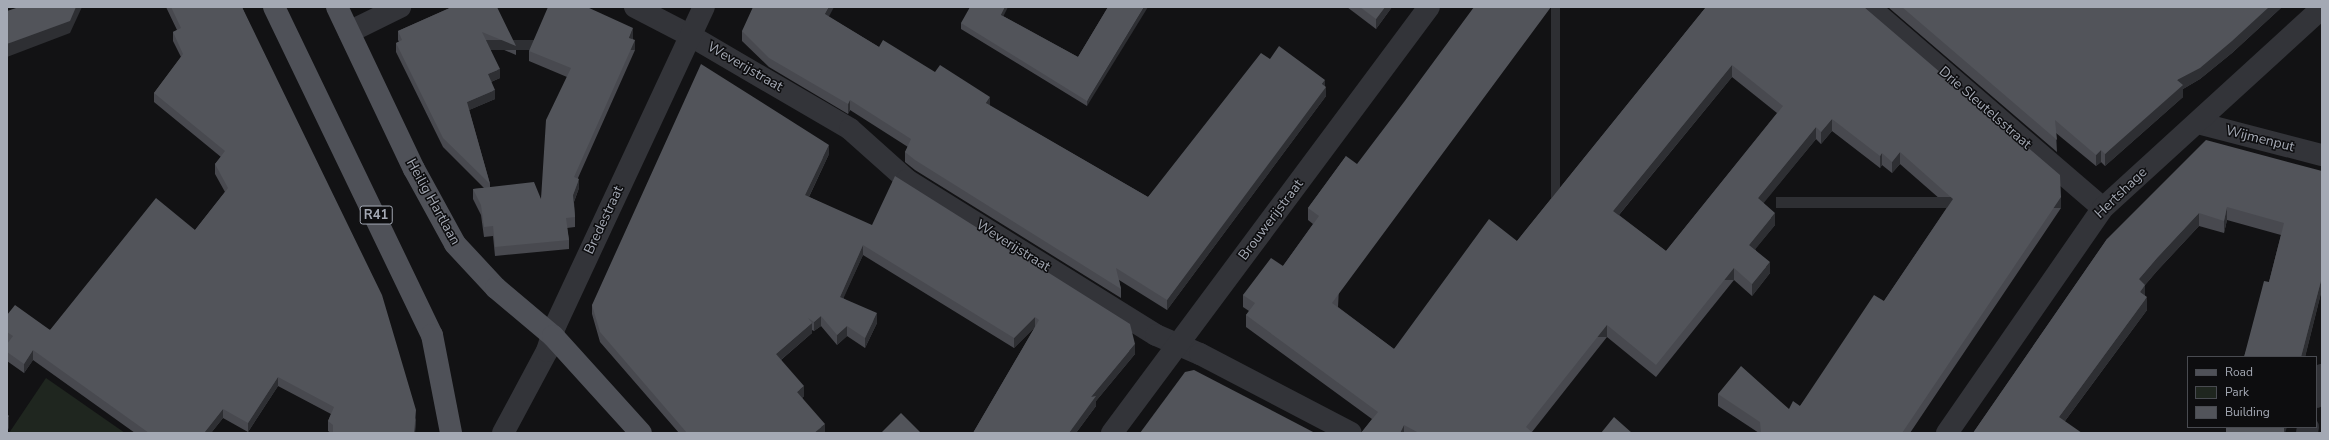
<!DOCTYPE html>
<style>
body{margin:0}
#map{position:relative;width:2329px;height:440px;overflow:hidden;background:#121214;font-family:"Nunito Sans",sans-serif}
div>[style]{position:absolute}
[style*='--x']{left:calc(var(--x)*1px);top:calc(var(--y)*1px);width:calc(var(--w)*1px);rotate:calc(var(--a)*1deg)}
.green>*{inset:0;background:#1f261f}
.minor>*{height:22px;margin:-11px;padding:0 11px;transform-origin:11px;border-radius:11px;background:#333439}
.primary>*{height:22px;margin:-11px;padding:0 11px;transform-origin:11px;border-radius:11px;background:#4f5158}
.wall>*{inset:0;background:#48494f}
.shaded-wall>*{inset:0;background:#2e2f33;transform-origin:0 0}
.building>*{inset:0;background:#52545a;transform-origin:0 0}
span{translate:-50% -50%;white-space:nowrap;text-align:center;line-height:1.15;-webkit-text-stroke:3px #0d0d0f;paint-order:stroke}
.shield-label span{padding:1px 3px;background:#0d0d0f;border:1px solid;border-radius:3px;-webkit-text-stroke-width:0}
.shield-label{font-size:13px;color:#a4a9b4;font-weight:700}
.street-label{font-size:14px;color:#a4a9b4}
.frame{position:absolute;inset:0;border:8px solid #a4a9b4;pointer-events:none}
.legend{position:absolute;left:2187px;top:356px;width:130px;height:72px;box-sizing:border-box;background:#0d0d0f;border:1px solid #494b51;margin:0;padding:5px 7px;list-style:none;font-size:12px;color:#a4a9b4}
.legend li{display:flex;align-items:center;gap:8px;height:20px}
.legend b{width:20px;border:1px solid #494b51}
</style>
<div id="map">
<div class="green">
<div style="clip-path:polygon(46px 378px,125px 433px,9px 433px)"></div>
</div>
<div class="minor">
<div style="--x:635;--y:7;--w:63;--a:27.4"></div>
<div style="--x:691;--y:36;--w:184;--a:30.3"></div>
<div style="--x:850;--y:129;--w:76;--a:41.8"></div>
<div style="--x:907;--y:180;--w:293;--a:31.9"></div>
<div style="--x:1156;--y:335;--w:48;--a:23.4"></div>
<div style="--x:1200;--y:354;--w:170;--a:27.6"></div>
<div style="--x:1869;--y:7;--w:308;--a:40.7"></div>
<div style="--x:349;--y:32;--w:57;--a:-26.1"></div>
<div style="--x:2198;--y:123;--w:128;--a:14.5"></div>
<div style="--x:2316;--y:397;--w:23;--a:-75"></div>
<div style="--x:503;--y:433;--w:93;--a:-61.8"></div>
<div style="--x:547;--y:351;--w:28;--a:-72"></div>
<div style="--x:556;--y:324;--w:350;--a:-65"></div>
<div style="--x:1112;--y:433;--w:531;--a:-53.35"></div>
<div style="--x:1947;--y:433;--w:274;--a:-55.3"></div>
<div style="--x:2103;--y:208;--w:297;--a:-42.4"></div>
<div style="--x:2307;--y:433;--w:6;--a:-81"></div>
</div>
<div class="primary">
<div style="--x:274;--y:7;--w:364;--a:64.3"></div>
<div style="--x:432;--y:335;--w:100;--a:79"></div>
<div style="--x:337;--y:7;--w:179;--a:64.6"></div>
<div style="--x:414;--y:169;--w:85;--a:61.3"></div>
<div style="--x:455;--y:244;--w:60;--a:47"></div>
<div style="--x:496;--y:288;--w:75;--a:40.1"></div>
<div style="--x:553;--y:336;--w:131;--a:47.8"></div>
</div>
<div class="wall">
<div style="clip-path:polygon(166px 7px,242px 7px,416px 420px,415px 433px,331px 433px,328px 431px,328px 421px,331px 414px,278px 386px,248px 432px,223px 418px,211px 433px,135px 433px,33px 360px,24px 373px,7px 361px,7px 344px,8px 343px,7px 342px,7px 315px,50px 330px,195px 230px,225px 192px,215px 174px,215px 164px,221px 157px,154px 102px,154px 93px,181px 57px,173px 41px,173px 32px,177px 30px)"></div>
<div style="clip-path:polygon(452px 7px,516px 46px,516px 55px,488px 43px,500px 78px,491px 82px,495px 99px,469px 110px,490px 184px,490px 187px,541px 199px,567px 77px,529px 61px,529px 51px,633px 38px,633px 39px,635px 50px,578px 178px,579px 188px,574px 202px,575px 217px,575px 227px,567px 228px,569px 240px,569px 249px,495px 256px,493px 236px,484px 237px,481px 215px,473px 199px,473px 189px,484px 188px,443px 147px,396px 52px,396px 43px,399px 42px,398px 40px,398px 31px)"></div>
<div style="clip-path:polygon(1108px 7px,1087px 106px,961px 29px,961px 23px,1003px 16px,1078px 57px)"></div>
<div style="clip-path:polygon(1347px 7px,1392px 7px,1376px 29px)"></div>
<div style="clip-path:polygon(evenodd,1706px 7px,2061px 208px,1910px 433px,1759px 433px,1718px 406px,1718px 394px,1789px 409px,1800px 406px,1884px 301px,1948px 206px,1900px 164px,1892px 173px,1882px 165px,1880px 168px,1832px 131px,1821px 144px,1816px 139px,1763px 203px,1775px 225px,1755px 249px,1770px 273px,1752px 296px,1734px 280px,1656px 377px,1607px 337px,1532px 432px,1533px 433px,1361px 433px,1372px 419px,1246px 327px,1246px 315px,1249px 311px,1243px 307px,1243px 295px,1283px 266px,1313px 224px,1308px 220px,1308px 208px,1346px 156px,1338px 307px,1394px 349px,1517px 241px,1706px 7px,1732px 77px,1777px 113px,1666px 251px,1619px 215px,1732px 77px)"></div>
<div style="clip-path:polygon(1888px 7px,2282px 7px,2232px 53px,2200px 79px,2183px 89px,2183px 97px,2105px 166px,2101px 162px,2096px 166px,2056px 133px,2057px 152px)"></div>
<div style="clip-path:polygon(829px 17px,879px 47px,990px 106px,1148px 197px,1270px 59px,1325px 86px,1326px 96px,1167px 310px,1119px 280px,1121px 289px,1121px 298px,915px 170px,905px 162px,905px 152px,908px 147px,850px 110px,848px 114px,769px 67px,742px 41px,742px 31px)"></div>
<div style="clip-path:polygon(829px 154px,809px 197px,1135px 354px,1096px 401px,1096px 406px,1076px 433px,973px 433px,1035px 327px,1014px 348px,863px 255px,843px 298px,877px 323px,865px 348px,847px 336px,837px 345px,821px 326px,814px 331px,812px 330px,812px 333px,781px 360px,804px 396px,802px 398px,825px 433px,679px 433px,600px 342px,592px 314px,592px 305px)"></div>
<div style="clip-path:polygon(2322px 171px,2322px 289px,2305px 357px,2244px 357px,2269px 282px,2281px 235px,2227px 220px,2224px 233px,2199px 226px,2157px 271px,2145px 285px,2145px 296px,2147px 310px,2065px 421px,1973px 433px,2107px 239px)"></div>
</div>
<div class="shaded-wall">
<div style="clip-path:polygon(76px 7px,82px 7px,70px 33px,7px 57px,7px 44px)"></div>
<div style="clip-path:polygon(829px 7px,834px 7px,825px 24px,825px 14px)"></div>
<div style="clip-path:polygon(1005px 7px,1008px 7px,1001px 21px,1001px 15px)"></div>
<div style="clip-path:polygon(1144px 7px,1148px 7px,1087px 106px,1087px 101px)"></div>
<div style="clip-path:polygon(1385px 7px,1392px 7px,1376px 29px,1376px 19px)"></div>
<div style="left:1551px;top:7px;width:9px;height:368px"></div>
<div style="clip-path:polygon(2269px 7px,2282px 7px,2232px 53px,2200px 79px,2183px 89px,2183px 97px,2105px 166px,2105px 154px,2177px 80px)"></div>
<div style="clip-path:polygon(633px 28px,633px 38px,629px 48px,629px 38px)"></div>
<div style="left:635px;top:40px;width:10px;height:150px;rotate:90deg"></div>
<div style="clip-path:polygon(1732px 65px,1732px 77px,1613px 222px,1613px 211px)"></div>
<div style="clip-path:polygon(500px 69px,500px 78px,488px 83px,488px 74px)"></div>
<div style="clip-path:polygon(1325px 80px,1325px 88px,1326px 87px,1326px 96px,1167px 310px,1167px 300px)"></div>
<div style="clip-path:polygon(495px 90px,495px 99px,467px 111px,467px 102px)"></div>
<div style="clip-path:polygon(990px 97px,990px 107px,986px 103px)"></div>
<div style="clip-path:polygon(850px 100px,850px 110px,848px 114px,848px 104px)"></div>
<div style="clip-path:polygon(1832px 119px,1832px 131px,1821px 144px,1821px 132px)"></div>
<div style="clip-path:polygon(1816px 127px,1816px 139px,1758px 210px,1758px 198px)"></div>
<div style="clip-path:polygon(829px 145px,829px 154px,805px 205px,805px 195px)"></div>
<div style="clip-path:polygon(2101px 150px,2101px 162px,2096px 166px,2096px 155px)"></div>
<div style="clip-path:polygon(1900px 152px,1900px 164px,1892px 173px,1892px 162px)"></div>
<div style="clip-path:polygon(1882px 153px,1882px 165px,1880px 168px,1880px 156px)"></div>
<div style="clip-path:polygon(579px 179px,579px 188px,573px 204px,573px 195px)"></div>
<div style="left:2061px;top:197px;width:11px;height:285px;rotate:90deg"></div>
<div style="clip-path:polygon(2227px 207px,2227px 220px,2224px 233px,2224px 221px)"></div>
<div style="clip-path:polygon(1775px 213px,1775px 225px,1749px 257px,1749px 245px)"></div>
<div style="clip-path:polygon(2199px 213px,2199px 226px,2157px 271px,2139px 292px,2139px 279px,2157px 258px)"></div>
<div style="clip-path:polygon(863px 245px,863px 255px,840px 306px,840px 297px)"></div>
<div style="clip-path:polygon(1770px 262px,1770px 273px,1752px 296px,1752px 284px)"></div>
<div style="left:1734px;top:268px;width:12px;height:124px;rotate:90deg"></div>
<div style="clip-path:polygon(2322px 277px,2322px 289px,2305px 357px,2301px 357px)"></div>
<div style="clip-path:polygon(2145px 285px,2145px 298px,2140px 292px)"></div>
<div style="clip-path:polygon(2147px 297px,2147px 310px,2059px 429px,2059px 417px)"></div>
<div style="clip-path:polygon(877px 313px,877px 323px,865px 348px,865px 338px)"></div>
<div style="clip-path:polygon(821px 316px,821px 326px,814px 331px,814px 322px)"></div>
<div style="clip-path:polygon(1035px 317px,1035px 327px,1014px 348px,1014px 338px)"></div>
<div style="clip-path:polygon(812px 323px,812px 333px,776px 364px,776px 354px)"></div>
<div style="left:1607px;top:325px;width:12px;height:130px;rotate:90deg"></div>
<div style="clip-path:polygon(847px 326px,847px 336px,837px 345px,837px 335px)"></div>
<div style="clip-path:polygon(1135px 344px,1135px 354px,1096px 401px,1096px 406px,1076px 433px,1069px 433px,1091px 397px)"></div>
<div style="clip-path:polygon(33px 350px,33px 360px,24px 373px,24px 364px)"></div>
<div style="clip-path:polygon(278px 377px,278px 386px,248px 432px,248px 423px)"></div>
<div style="clip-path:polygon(804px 386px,804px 396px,797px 402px,797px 392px)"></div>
<div style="clip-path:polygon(223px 409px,223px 418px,211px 433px,204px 433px)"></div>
<div style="clip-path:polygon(416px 410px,415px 433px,414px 433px)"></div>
<div style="clip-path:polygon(9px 416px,9px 428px,7px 432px,7px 419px)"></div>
<div style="clip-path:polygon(825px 424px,825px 433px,814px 433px)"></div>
<div style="clip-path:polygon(1404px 425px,1404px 433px,1400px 433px)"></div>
<div style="clip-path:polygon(2284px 427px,2287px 427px,2285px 433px,2282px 433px)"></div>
</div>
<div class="building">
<div style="clip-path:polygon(19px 7px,76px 7px,70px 21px,7px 44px,7px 11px)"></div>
<div style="clip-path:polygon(171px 7px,242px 7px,382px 295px,416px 410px,414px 433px,333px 433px,333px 425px,328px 421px,334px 407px,278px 377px,248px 423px,223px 409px,204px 433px,149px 433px,33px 350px,24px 364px,7px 352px,7px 344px,13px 336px,7px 332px,7px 315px,15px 305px,50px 330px,156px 198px,195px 230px,228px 188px,215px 164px,225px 151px,154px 93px,183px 54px,173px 32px,181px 28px)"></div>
<div style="clip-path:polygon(452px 7px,497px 7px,516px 46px,482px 32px,500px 69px,488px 74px,495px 90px,467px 102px,490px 184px,443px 138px,396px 43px,402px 40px,398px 31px)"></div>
<div style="clip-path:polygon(548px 7px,587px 7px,633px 28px,629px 38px,635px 40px,574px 177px,579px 179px,573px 195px,575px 217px,566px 218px,569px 240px,495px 247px,493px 226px,484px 227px,481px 205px,473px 189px,534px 182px,541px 199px,546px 120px,571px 68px,529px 51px)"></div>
<div style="clip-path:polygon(753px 7px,829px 7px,825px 14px,879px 47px,883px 40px,935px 72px,940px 65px,990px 97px,986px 103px,1148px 197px,1261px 53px,1270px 59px,1279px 46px,1325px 80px,1322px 84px,1326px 87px,1167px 300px,1116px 268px,1121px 289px,915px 160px,905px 152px,911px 139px,850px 100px,848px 104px,769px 58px,742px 31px)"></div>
<div style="clip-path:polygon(970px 7px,1005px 7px,1001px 15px,1078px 57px,1108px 7px,1144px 7px,1087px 101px,961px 23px)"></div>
<div style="clip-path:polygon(1360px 7px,1385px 7px,1376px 19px)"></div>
<div style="clip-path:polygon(evenodd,1474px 7px,1551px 7px,1332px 303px,1394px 349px,1489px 219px,1517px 241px,1706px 7px,1864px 7px,2060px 175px,2061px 197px,1902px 433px,1761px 433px,1760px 422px,1718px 394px,1741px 366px,1789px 409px,1793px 401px,1800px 406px,1874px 295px,1884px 301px,1953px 199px,1900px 152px,1892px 162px,1882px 153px,1880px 156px,1832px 119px,1821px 132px,1816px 127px,1758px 198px,1775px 213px,1749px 245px,1770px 262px,1752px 284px,1734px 268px,1656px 365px,1607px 325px,1526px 427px,1533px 433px,1419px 433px,1404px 425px,1400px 433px,1361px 433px,1378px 412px,1246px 315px,1255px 303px,1243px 295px,1271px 258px,1283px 266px,1319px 216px,1308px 208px,1346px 156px,1357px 164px,1404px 102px,1474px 7px,1732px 65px,1783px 106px,1666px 251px,1613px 211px,1732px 65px)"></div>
<div style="clip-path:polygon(1902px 7px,2269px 7px,2232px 41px,2200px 68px,2177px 80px,2183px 85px,2105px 154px,2101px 150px,2096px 155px,2055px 120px,2057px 140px)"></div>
<div style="clip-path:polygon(701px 64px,829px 145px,805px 195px,872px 225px,895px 176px,1130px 324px,1135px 344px,1091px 397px,1096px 396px,1069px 433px,973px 433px,1039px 320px,1035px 317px,1014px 338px,863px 245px,840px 297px,877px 313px,865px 338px,847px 326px,837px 335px,821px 316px,814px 322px,808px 318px,812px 323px,776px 354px,804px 386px,797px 392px,825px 424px,814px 433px,687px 433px,600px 332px,592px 305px)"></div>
<div style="clip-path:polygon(2206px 140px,2322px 171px,2322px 277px,2301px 357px,2244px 357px,2264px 281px,2269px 282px,2284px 223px,2227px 207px,2224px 221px,2199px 213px,2157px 258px,2139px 279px,2145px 285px,2140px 292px,2147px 297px,2059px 417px,2082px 433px,1973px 433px,2107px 239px)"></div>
<div style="clip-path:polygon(1194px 370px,1315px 433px,1140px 433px,1185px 372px)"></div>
<div style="clip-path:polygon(901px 413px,920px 432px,918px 433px,881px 433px)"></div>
<div style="clip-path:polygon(7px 414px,9px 416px,7px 419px)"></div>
<div style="clip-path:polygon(1614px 417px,1632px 433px,1601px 433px)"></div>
<div style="left:2226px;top:427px;width:58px;height:6px"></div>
</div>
<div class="shield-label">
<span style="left:376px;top:215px">R41</span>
</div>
<div class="street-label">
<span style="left:745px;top:67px;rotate:30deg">Weverijstraat</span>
<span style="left:1985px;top:108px;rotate:41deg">Drie Sleutelsstraat</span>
<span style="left:2260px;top:139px;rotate:14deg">Wijmenput</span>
<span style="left:2121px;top:193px;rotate:-44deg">Hertshage</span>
<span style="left:433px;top:202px;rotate:61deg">Heilig Hartlaan</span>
<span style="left:604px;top:220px;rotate:-65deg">Bredestraat</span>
<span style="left:1271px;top:220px;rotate:-53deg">Brouwerijstraat</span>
<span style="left:1013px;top:246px;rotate:32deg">Weverijstraat</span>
</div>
<div class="frame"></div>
<ul class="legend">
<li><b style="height:5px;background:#4f5158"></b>Road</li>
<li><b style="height:11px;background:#1f261f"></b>Park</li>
<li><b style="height:11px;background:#52545a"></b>Building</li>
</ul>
</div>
